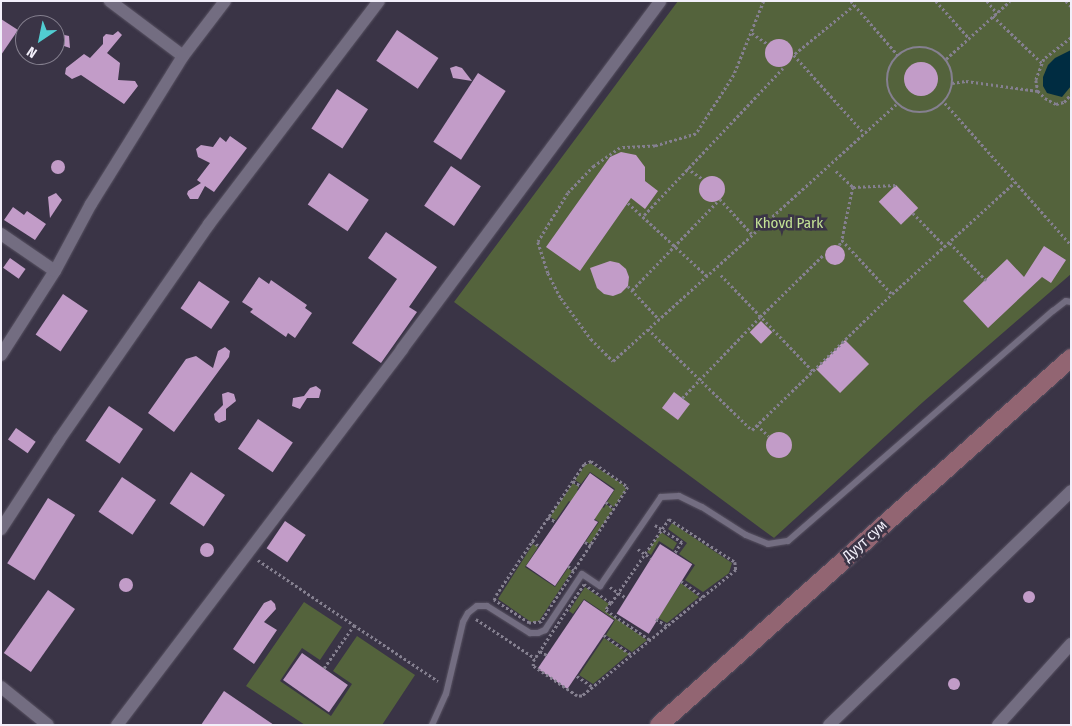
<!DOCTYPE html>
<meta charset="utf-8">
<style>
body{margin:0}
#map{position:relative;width:1072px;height:726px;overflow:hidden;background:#3a3446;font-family:"Fira Sans Condensed",sans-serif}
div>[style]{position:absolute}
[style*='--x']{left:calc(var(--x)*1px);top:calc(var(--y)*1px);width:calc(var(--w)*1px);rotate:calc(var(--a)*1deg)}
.green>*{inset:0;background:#54633c}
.water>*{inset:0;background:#002c41}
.building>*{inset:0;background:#c29cc8;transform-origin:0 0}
.round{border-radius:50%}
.path>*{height:2.5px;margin-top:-1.25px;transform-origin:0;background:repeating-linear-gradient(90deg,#858090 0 2.5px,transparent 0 5px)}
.path>.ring{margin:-1.25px;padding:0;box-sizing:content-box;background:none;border:2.5px solid #858090;border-radius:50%}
.roads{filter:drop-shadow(0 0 1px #585262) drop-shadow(0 0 1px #585262)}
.lane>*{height:6px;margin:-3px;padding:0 3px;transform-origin:3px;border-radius:3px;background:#736d81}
.street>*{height:12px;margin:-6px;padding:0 6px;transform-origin:6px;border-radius:6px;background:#736d81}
.secondary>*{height:18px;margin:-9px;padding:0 9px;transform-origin:9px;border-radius:9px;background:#926572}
span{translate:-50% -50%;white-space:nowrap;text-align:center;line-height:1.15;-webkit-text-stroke:5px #3a3446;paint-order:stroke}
.park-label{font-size:15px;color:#c3e295}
.street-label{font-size:15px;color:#f2effa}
.frame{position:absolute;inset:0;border:2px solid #f2effa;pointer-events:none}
.north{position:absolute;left:15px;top:15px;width:50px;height:50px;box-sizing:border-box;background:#3a3446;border:1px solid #847f8e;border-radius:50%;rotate:214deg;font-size:14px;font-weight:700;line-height:20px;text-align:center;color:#f2effa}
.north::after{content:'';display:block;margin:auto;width:18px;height:22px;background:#51ccd1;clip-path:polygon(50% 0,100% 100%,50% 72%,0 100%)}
</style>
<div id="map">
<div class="green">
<div style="clip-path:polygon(678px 1px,1071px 1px,1071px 274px,923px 402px,774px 538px,454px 302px)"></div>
<div style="clip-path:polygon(590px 463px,624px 485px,626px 490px,614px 507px,607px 502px,615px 489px,590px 472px,581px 484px,575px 480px,585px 465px)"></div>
<div style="clip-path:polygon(573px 483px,579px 487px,577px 490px,604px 508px,606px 504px,613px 509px,590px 544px,586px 541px,599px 522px,569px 501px,556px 520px,550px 517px)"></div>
<div style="clip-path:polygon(672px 523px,732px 563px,729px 573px,703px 592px,685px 580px,695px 565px,679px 554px,687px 543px,668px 529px)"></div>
<div style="clip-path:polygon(661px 532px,677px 543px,673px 550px,659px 541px,651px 555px,647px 552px)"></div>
<div style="clip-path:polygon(533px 544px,538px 547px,525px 567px,555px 587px,568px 568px,572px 571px,539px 621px,531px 622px,498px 599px)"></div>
<div style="clip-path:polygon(681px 583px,699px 597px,667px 623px,658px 618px)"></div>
<div style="clip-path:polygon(585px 587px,609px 604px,605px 611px,647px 640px,632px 652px,606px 635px,615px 620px,584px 599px,573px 614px,569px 611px)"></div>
<div style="clip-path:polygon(304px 602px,342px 627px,320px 660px,302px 648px,280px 681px,331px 716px,352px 684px,333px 671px,357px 636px,415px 675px,382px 725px,305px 725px,246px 686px)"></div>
<div style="clip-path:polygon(604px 638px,629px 654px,593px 684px,579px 675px)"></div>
</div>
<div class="water">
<div style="clip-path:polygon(1071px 50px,1071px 86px,1062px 97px,1047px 93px,1043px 86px,1043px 77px,1048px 65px,1055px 58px)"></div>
</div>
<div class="building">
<div style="clip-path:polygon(1px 19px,18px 30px,1px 55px)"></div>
<div style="left:397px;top:30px;width:50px;height:37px;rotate:34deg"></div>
<div style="clip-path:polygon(118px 31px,122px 35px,107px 53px,120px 63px,118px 80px,135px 81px,138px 86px,124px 104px,81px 75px,72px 79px,65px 74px,66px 68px,84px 54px,90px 58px,103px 44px,103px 37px,106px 34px,113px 35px)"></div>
<div style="clip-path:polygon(60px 34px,69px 36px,70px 48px,58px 44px,57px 40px)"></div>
<div class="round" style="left:765px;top:39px;width:28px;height:28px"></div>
<div class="round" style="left:904px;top:62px;width:34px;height:34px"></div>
<div style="clip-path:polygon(456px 66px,462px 68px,472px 81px,453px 78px,450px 68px)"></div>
<div style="left:478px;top:73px;width:33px;height:82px;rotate:33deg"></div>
<div style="left:337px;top:89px;width:37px;height:47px;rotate:33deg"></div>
<div style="clip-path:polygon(230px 136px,247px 148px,214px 192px,205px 186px,198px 199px,190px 199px,187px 194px,188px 191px,201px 183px,197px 180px,210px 163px,198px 157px,196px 149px,201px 145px,213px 147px,220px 137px,226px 142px)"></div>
<div style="clip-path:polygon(621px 152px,636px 155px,645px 167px,645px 181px,658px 191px,645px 209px,631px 198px,580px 271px,546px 247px,610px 157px)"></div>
<div class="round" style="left:51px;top:160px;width:14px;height:14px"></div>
<div style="left:451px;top:166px;width:36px;height:48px;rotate:34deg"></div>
<div style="left:329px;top:173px;width:48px;height:38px;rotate:34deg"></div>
<div class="round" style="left:699px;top:176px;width:26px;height:26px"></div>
<div style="left:896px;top:185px;width:32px;height:24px;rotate:46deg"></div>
<div style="clip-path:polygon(56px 193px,62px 200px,50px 218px,48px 197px)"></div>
<div style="clip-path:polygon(13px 207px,24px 215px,27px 211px,46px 224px,35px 240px,4px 220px)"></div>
<div style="clip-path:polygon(386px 232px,437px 267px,409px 307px,417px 312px,381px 363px,352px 343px,397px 279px,368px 258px)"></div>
<div class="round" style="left:825px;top:245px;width:20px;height:20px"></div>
<div style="clip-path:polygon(1044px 246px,1066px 260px,1051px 283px,1042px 277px,988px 328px,963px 301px,1007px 259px,1024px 277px)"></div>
<div style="left:10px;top:258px;width:19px;height:12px;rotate:35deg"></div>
<div style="clip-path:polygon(610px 261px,619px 263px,626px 269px,629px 277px,628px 286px,621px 293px,613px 296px,604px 294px,597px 288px,590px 268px)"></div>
<div style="clip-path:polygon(259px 277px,269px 284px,271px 280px,307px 305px,305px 308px,312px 313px,295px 338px,288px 333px,286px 337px,250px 312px,253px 309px,242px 302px)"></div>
<div style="left:199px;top:281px;width:37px;height:33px;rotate:34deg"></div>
<div style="left:63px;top:294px;width:30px;height:49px;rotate:34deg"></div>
<div style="left:761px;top:321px;width:16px;height:16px;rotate:45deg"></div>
<div style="left:845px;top:340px;width:34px;height:41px;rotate:45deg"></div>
<div style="clip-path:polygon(225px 347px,230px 351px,229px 357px,174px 432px,148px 413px,186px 359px,196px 356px,213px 368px,218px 351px)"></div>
<div style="clip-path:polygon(316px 386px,321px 390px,319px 398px,307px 398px,300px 409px,292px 406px,293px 398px,304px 396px,310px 388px)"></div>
<div style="clip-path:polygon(228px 392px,234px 394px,236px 401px,226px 409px,226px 420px,219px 423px,215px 420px,214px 414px,223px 405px,222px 394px)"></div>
<div style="left:674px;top:392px;width:20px;height:20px;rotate:37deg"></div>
<div style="left:109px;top:406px;width:41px;height:42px;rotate:34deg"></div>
<div style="left:258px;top:419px;width:42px;height:36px;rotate:34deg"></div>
<div style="left:16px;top:428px;width:24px;height:14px;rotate:35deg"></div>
<div class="round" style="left:766px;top:432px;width:26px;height:26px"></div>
<div style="left:191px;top:472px;width:41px;height:38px;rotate:34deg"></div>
<div style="clip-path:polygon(590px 473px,614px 490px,594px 520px,598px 522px,555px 586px,526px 566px)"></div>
<div style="left:122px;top:477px;width:41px;height:42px;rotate:34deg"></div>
<div style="left:48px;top:498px;width:32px;height:77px;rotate:32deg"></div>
<div style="left:285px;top:521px;width:25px;height:33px;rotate:34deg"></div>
<div class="round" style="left:200px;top:543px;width:14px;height:14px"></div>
<div style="left:660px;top:544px;width:38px;height:82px;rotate:32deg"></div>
<div class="round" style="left:119px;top:578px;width:14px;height:14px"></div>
<div style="left:48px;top:590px;width:33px;height:77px;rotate:35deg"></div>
<div class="round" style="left:1023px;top:591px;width:12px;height:12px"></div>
<div style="clip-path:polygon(271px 600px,275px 604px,276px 609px,264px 622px,277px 630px,254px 664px,233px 649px,264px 603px)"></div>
<div style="left:584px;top:600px;width:36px;height:83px;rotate:34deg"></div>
<div style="left:302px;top:653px;width:56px;height:33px;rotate:35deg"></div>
<div class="round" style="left:948px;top:678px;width:12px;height:12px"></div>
<div style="clip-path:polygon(224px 691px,274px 725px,201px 725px)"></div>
</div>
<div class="path">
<div style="--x:764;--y:1;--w:80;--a:112.1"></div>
<div style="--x:734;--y:75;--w:70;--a:122.8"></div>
<div style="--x:696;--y:134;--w:43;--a:163.7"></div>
<div style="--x:655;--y:146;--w:35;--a:177"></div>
<div style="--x:620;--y:148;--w:32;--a:145"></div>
<div style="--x:594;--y:166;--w:37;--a:134"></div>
<div style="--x:568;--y:193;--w:57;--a:121.5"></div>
<div style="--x:538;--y:242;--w:33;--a:72"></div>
<div style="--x:548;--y:273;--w:28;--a:63"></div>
<div style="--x:561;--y:298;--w:51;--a:53.8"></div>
<div style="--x:591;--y:339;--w:31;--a:45"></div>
<div style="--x:613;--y:361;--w:382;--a:-42.2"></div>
<div style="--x:851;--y:1;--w:72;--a:49"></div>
<div style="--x:936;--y:1;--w:50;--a:48.3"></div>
<div style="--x:987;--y:1;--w:16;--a:50"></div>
<div style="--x:1066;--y:1;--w:7;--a:45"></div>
<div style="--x:855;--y:5;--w:79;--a:140.7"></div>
<div style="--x:794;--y:55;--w:105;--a:48.1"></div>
<div style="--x:993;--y:16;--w:68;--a:43.8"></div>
<div style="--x:752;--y:33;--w:19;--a:35"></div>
<div style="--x:1071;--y:38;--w:34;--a:142"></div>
<div style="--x:1044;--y:59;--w:22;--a:111"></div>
<div style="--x:1036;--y:80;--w:11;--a:80"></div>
<div style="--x:1038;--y:91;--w:10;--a:45"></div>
<div style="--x:1045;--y:98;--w:13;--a:29"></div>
<div style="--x:1056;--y:104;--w:8;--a:-14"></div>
<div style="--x:1064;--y:102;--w:11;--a:-49"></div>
<div class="ring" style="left:887px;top:47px;width:63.5px;height:63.5px"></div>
<div style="--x:946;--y:59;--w:86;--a:-42.2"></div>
<div style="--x:952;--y:83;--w:14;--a:-8"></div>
<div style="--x:966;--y:81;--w:73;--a:7.9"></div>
<div style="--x:945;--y:103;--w:190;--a:48.4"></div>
<div style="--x:687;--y:168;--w:19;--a:35"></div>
<div style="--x:836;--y:171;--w:23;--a:43"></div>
<div style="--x:853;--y:187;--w:43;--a:-2.7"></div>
<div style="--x:853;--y:187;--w:54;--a:101.7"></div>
<div style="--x:842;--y:240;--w:74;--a:47.2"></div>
<div style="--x:720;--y:199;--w:47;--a:47.6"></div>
<div style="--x:628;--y:203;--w:108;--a:42.7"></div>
<div style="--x:913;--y:213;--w:47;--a:45.9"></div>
<div style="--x:644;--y:215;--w:202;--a:-46.6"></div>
<div style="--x:950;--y:243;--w:52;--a:45.8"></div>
<div style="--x:839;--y:245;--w:6;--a:-59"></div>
<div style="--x:721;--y:275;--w:133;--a:46.2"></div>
<div style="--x:628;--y:286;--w:45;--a:46.8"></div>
<div style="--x:632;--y:290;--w:122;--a:-46"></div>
<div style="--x:648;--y:329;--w:145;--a:44.2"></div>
<div style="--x:752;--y:430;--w:195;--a:-44.2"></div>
<div style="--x:892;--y:294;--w:166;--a:-42.3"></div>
<div style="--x:682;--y:398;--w:112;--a:-46.1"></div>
<div style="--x:760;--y:317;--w:90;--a:-44.5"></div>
<div style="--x:757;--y:425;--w:16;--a:43"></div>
<div style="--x:591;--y:461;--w:45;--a:35.1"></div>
<div style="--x:628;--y:487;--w:161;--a:122.8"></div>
<div style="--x:541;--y:622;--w:12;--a:175"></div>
<div style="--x:529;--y:623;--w:42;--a:-146.7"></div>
<div style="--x:494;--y:600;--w:5;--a:-68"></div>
<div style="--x:496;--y:595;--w:158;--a:-56.1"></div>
<div style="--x:584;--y:464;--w:8;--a:-23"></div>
<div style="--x:573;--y:481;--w:9;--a:32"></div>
<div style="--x:606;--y:502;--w:11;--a:41"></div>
<div style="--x:548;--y:517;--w:9;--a:32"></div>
<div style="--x:669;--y:519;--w:79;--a:33.1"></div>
<div style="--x:735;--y:562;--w:8;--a:83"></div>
<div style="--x:736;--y:570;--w:199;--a:140.7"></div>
<div style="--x:582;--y:696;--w:5;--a:180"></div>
<div style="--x:577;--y:696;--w:53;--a:-145.7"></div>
<div style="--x:533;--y:666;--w:5;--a:-90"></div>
<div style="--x:533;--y:661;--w:92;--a:-56.5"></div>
<div style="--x:584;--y:584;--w:33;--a:35"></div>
<div style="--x:611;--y:603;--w:102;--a:-55.4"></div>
<div style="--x:655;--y:525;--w:32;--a:32"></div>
<div style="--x:682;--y:542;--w:13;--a:122"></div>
<div style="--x:532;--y:541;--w:9;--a:36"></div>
<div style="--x:585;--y:542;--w:7;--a:27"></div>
<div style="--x:638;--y:549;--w:16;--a:35"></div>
<div style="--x:258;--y:560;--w:116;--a:34.1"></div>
<div style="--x:568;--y:566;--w:7;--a:34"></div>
<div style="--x:681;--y:581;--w:27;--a:36"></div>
<div style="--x:610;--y:587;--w:18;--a:34"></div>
<div style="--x:611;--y:603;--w:9;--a:126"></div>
<div style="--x:606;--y:610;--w:53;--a:34.3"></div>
<div style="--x:476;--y:619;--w:71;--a:33.5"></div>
<div style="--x:656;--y:619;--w:13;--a:32"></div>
<div style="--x:604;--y:635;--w:34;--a:36"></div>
<div style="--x:540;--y:651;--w:8;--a:30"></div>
<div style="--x:324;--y:668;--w:52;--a:-55.1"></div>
<div style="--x:354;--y:625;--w:101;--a:33.7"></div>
<div style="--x:577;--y:676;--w:19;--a:35"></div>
</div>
<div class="roads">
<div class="lane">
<div style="--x:432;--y:725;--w:34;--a:-66"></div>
<div style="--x:446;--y:694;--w:74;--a:-76.7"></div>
<div style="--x:463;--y:622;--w:10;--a:-61"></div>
<div style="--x:468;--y:613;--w:11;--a:-38"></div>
<div style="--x:477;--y:606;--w:10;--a:0"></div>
<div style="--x:487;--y:606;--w:51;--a:32.1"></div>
<div style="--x:530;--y:633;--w:8;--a:0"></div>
<div style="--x:538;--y:633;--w:8;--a:-23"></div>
<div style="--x:545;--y:630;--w:67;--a:-56.5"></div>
<div style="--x:582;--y:574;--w:22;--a:34"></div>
<div style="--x:600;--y:586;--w:108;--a:-55.6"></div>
<div style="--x:661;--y:497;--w:18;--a:-3"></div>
<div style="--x:679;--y:496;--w:25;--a:26"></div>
<div style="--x:702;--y:507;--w:52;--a:32.5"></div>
<div style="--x:746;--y:535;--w:24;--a:22"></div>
<div style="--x:768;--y:544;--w:20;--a:-9"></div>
<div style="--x:788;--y:541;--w:351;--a:-41"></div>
<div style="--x:1053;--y:311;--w:16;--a:-38"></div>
<div style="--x:1066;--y:301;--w:5;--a:11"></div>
</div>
<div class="street">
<div style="--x:110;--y:1;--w:91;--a:37"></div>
<div style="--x:1;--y:234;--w:65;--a:34.4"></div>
<div style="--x:1;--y:355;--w:100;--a:-57.3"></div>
<div style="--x:55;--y:271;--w:76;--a:-61.8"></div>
<div style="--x:91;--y:204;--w:174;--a:-58.1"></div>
<div style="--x:183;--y:56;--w:69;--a:-52.6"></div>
<div style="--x:1;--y:529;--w:106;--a:-56.9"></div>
<div style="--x:59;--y:440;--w:263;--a:-55.2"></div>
<div style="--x:209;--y:224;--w:280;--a:-52.7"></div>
<div style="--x:1;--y:687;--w:60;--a:39"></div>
<div style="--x:117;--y:725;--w:472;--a:-52.8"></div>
<div style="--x:402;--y:349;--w:433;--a:-53.4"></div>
<div style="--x:829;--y:725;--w:337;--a:-44"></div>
<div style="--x:998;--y:725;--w:109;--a:-48"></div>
</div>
<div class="secondary">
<div style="--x:659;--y:725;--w:552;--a:-41.69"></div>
</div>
</div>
<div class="park-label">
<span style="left:789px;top:224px">Khovd Park</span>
</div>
<div class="street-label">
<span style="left:865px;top:541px;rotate:-42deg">Дуут сум</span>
</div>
<div class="frame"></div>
<div class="north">N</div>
</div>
